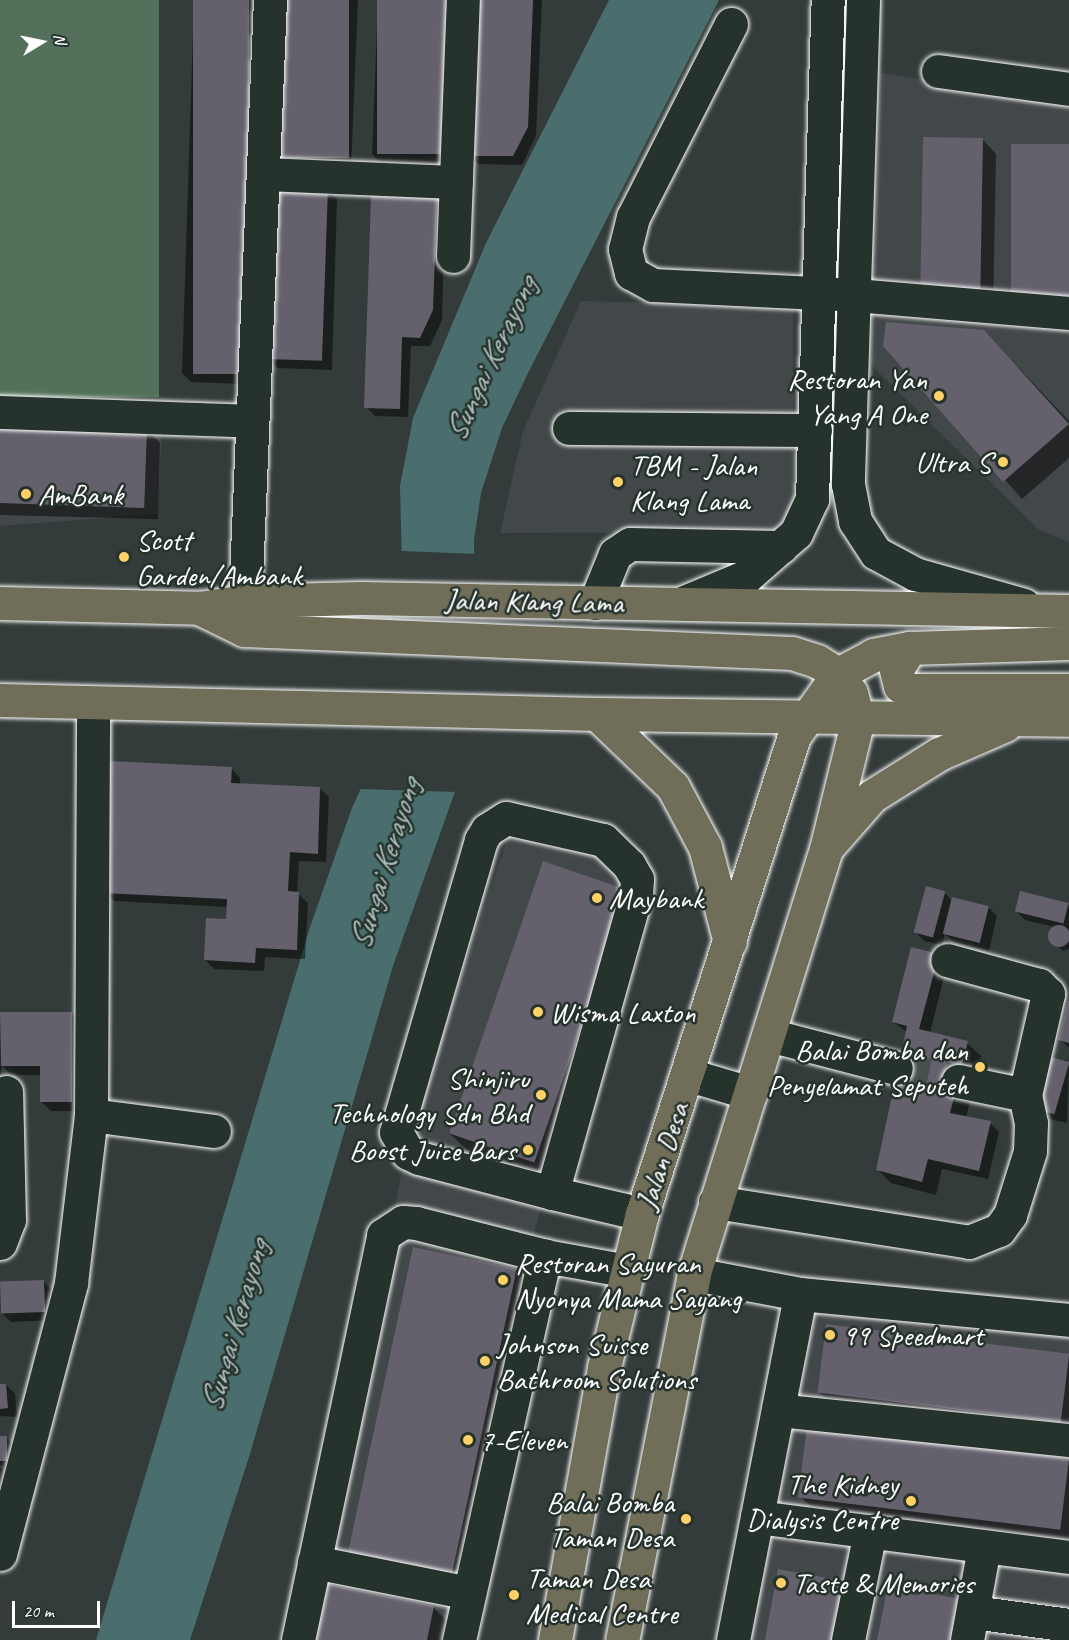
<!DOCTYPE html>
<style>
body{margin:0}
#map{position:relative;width:1069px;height:1640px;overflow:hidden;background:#333c3a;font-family:Caveat,sans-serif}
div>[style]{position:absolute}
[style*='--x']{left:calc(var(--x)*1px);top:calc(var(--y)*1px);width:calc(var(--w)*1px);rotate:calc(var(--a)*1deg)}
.built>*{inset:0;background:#424749}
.green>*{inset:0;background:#53715a;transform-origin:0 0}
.water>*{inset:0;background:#496e6d}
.pier>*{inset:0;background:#333c3a}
.shadow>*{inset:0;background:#0007}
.building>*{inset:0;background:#65616c;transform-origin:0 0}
.round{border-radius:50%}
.minor-tunnel>*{height:33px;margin-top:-16.5px;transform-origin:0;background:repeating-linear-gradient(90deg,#47504e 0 33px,transparent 0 49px)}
.roads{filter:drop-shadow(0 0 2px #fff) drop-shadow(0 0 2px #fff)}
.minor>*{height:33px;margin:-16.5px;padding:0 16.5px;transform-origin:16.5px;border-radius:16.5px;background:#26332d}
.major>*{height:33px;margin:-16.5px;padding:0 16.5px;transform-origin:16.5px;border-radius:16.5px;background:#706e59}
.dots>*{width:16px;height:16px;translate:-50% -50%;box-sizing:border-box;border:3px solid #26332d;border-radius:50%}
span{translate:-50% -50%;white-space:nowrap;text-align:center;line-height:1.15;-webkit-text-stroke:5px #26332d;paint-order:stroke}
.poi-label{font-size:30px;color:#fff}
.right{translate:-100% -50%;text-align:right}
.left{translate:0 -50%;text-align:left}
.street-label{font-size:30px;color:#fff}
.water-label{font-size:32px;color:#adbebd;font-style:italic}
.north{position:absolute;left:12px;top:12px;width:60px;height:60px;-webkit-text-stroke:4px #26332d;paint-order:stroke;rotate:80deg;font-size:16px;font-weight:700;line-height:24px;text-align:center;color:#fff}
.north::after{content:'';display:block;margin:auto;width:21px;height:27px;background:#fff;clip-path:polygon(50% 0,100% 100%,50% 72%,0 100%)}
.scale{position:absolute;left:12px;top:1601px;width:88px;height:27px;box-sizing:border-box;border:3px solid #fff;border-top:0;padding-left:8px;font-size:18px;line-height:21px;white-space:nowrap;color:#fff;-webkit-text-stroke:4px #26332d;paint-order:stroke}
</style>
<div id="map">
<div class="built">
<div style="clip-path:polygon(881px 73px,1069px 101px,1069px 542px,1038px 529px,871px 365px)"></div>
<div style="clip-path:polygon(581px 301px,793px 306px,793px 512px,777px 532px,500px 533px,523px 431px)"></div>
<div style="clip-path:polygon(0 418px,162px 422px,158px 514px,0 526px)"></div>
<div style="clip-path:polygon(512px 825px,603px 847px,631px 887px,527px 1259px,445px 1640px,305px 1640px,412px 1123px)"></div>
<div style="clip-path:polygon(803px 1273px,1069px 1302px,1069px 1640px,722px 1640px)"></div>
</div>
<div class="green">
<div style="left:0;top:0;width:159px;height:397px"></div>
</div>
<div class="water">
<div style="clip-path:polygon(609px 0,719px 0,529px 371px,502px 428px,481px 493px,474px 540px,475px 619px,457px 786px,393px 966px,249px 1457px,190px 1640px,96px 1640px,310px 927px,352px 808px,384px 737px,403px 611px,400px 486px,413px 418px,486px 243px)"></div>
</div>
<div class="pier">
<div style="clip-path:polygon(401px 551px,477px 554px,474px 727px,458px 792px,359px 789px,381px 736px,394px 670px)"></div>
</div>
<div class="shadow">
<div style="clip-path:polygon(194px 0,258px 0,245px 384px,191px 382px,182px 373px)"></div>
<div style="clip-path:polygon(281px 0,358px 0,351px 169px,284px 166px,275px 157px)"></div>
<div style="clip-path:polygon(378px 0,451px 166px,381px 163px,372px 154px)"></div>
<div style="clip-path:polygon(475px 0,542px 0,536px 136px,522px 165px,478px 164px,469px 155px)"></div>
<div style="clip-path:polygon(983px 140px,996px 154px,993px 312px,934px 311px)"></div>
<div style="clip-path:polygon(328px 189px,337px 199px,332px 370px,277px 368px,268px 359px)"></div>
<div style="clip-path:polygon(436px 200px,445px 209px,442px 320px,430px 346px,411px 346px,408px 417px,375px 416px,366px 407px)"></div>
<div style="clip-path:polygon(984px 331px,1069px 421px,1069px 458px,1022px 499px,885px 345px)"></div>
<div style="clip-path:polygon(0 425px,146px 429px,160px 443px,158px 519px,0 515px)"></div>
<div style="clip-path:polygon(231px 768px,240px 778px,240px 784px,319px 788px,329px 797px,326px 862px,299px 861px,297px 893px,308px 903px,305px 959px,265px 957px,264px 971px,214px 969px,205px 960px,228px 921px,228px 907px,114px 901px,105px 892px)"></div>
<div style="clip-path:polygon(927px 888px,945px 893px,952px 901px,988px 907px,997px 916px,989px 951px,954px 942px,945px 934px,942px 945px,924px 941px,915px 931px)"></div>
<div style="clip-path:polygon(627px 893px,551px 1180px,468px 1151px,449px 1133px)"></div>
<div style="clip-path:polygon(1069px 905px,1069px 931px,1063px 929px,1069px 935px,1069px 949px,1063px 951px,1050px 938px,1055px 927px,1025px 920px,1016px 911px)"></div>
<div style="clip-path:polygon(912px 948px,947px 965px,930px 1033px,967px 1043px,981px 1056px,966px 1118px,990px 1123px,999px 1132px,988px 1179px,942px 1169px,936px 1195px,891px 1183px,877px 1169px,907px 1032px,893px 1022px)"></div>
<div style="clip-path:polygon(1069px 1004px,1069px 1048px,1060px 1039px)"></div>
<div style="clip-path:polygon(72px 1013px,81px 1022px,81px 1111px,51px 1111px,41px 1102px,41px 1075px,11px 1075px,2px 1065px,0 1077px,0 1017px)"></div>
<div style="clip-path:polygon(1052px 1059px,1069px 1063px,1067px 1123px,1050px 1119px,1041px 1110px)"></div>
<div style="clip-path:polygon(516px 1270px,534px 1288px,469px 1601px,368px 1580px)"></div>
<div style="clip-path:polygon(44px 1282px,53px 1291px,54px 1320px,11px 1322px,2px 1313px)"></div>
<div style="clip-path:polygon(1069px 1354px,1069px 1438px,838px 1410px,819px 1392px)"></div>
<div style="clip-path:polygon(6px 1385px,15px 1394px,17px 1417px,0 1416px,0 1386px)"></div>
<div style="clip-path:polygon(6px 1437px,15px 1446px,0 1499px,0 1468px,4px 1468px,0 1465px,0 1438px)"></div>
<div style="clip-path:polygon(1069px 1461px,1069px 1546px,818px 1514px,800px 1496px)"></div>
<div style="clip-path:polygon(433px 1607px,451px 1625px,448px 1640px,317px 1640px)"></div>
</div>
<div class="building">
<div style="left:193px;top:0;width:56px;height:374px"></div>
<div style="left:280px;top:0;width:69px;height:158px"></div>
<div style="left:377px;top:0;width:71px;height:154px"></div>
<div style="clip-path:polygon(474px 0,533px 0,528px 127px,513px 156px,467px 156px)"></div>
<div style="left:923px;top:137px;width:60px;height:160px;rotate:1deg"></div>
<div style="left:1011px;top:144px;width:58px;height:153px"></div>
<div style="left:272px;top:186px;width:56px;height:173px;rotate:2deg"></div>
<div style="clip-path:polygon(371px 196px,437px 198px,433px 310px,420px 338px,402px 337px,400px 409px,364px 408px)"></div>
<div style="clip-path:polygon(886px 322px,984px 330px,1069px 424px,1003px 482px,883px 346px)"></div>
<div style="left:0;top:424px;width:147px;height:79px;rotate:2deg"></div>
<div style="clip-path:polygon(109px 761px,232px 767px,231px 783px,320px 787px,318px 854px,290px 852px,288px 891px,299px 892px,297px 950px,256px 948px,255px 963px,204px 960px,206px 918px,226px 919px,227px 899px,103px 893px)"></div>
<div style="left:543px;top:861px;width:90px;height:288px;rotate:19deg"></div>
<div style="left:926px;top:886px;width:20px;height:48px;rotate:15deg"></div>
<div style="left:1020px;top:891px;width:50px;height:21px;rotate:14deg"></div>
<div style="left:952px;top:897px;width:38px;height:38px;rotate:14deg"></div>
<div class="round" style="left:1048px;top:925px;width:22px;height:22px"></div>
<div style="clip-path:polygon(911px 947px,939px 954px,919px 1029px,968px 1041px,950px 1113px,991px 1121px,979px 1171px,928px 1159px,922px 1182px,876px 1170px,907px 1026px,892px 1022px)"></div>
<div style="clip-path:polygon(1068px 1001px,1069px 1001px,1069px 1043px,1058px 1040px)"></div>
<div style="clip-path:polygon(0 1012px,72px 1012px,72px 1102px,40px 1102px,40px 1066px,1px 1066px)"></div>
<div style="left:1051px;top:1057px;width:19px;height:54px;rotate:16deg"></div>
<div style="left:413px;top:1247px;width:106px;height:322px;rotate:12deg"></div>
<div style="left:44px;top:1280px;width:32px;height:44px;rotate:88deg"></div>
<div style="left:826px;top:1324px;width:245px;height:69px;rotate:7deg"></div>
<div style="clip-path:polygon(0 1384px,6px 1384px,8px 1408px,0 1409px)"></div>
<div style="left:807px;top:1426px;width:264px;height:72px;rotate:7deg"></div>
<div style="left:0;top:1436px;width:7px;height:25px"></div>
<div style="clip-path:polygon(778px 1569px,849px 1582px,838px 1640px,765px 1640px)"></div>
<div style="clip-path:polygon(327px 1584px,434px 1606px,427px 1640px,315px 1640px)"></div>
<div style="clip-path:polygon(888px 1585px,959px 1599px,951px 1640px,877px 1640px)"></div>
</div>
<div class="minor-tunnel">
<div style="--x:896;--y:1068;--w:63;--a:11.8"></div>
</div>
<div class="roads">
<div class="minor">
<div style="--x:863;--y:0;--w:484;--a:91.8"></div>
<div style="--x:848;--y:484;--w:38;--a:79"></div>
<div style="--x:855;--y:521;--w:38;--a:57"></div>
<div style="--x:876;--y:553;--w:44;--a:28.3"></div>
<div style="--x:915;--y:574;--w:113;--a:15.9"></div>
<div style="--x:731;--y:24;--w:216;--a:116.9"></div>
<div style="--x:633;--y:217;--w:33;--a:104"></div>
<div style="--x:625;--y:249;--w:25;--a:76"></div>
<div style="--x:631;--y:273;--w:25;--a:29"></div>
<div style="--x:653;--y:285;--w:202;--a:2.8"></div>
<div style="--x:855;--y:295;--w:215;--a:4.8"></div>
<div style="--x:938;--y:71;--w:132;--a:7.8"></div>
<div style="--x:263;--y:174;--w:193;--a:2.4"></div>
<div style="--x:453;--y:256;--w:256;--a:-87.8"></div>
<div style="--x:0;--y:412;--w:252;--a:2"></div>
<div style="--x:569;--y:428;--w:246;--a:0.5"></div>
<div style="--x:245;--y:601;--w:602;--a:-87.62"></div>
<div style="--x:595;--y:603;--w:53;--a:-67.8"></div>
<div style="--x:615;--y:554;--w:18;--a:-34"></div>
<div style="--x:630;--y:544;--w:151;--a:1.1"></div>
<div style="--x:682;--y:603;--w:70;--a:-22.6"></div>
<div style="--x:747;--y:576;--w:65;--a:-41.3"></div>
<div style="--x:796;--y:533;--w:38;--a:-65"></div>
<div style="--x:812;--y:499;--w:499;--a:-88.2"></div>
<div style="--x:769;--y:1035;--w:131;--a:14.6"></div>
<div style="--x:689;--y:1075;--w:64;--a:16.4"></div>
<div style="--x:958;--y:1081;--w:68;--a:11.8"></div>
<div style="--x:91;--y:1115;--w:124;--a:7.4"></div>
<div style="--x:552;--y:1193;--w:311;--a:-74.3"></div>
<div style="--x:636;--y:894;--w:15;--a:-86"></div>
<div style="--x:637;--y:879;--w:16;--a:-120"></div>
<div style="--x:629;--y:865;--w:36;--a:-136"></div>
<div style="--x:603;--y:840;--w:99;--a:-167.2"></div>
<div style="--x:506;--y:818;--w:22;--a:148"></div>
<div style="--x:487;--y:830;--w:12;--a:121"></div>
<div style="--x:481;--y:840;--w:304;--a:106.2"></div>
<div style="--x:396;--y:1132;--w:24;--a:60"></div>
<div style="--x:408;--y:1153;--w:12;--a:24"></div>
<div style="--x:419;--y:1158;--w:138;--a:14.7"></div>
<div style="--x:552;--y:1193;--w:92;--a:13.1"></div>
<div style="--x:715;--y:1202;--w:257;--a:8.9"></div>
<div style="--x:969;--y:1242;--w:32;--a:-22"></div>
<div style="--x:999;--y:1230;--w:19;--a:-54"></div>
<div style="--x:1010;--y:1215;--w:67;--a:-72.6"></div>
<div style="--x:1030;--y:1151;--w:28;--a:-88"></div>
<div style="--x:1031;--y:1123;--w:29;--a:-102"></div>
<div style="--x:1025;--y:1095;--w:104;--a:-77.2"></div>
<div style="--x:1048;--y:994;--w:13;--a:-135"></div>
<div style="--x:1039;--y:985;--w:95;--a:-164.8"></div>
<div style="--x:0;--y:1243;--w:25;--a:-69"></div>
<div style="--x:9;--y:1220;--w:128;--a:-91.3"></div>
<div style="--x:694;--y:1274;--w:108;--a:10.7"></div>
<div style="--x:800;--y:1294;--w:270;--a:5.5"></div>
<div style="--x:778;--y:1410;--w:293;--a:5.9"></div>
<div style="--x:757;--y:1517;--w:315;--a:7.3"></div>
<div style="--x:0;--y:1554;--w:280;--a:-75.3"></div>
<div style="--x:71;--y:1283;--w:169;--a:-83.2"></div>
<div style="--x:91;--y:1115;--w:412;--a:-89.7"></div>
<div style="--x:314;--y:1562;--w:158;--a:11.3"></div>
<div style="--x:973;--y:1612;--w:97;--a:7.7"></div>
<div style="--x:298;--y:1640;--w:414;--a:-78.1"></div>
<div style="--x:383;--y:1235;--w:24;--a:-33"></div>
<div style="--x:403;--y:1222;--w:13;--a:4"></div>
<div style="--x:416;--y:1223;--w:133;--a:14.3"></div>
<div style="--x:545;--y:1256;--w:84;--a:10.2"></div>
<div style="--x:459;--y:1640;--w:394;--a:-77.4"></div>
<div style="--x:733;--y:1640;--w:352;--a:-79"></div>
<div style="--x:848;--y:1640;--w:110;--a:-78.5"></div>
<div style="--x:967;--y:1640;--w:95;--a:-79.6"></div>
</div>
<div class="major">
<div style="--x:0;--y:603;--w:199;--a:1.4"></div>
<div style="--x:199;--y:608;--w:47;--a:-8.7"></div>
<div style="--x:245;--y:601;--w:116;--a:-1.5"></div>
<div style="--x:361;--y:598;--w:708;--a:1.05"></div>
<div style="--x:199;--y:608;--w:50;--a:26.1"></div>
<div style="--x:244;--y:630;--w:548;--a:2.4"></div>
<div style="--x:792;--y:653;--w:26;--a:18"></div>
<div style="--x:817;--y:661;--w:25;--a:32"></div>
<div style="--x:838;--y:674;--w:23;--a:56"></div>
<div style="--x:851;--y:693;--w:27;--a:75"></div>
<div style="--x:858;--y:719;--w:134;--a:103.8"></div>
<div style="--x:826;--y:849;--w:445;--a:107.3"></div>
<div style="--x:694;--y:1274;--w:373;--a:101.1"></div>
<div style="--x:910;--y:648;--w:26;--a:122"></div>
<div style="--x:896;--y:670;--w:16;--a:76"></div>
<div style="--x:900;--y:686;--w:10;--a:24"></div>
<div style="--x:909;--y:690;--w:160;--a:0"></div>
<div style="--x:0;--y:700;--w:597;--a:1.34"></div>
<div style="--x:597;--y:714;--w:472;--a:0.7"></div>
<div style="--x:597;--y:714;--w:105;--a:43.8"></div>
<div style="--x:673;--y:787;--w:68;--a:61.9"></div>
<div style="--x:705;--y:847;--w:98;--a:75.3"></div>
<div style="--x:829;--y:845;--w:65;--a:-48.7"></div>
<div style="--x:872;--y:796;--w:79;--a:-32.1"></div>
<div style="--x:939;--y:754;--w:72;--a:-23.7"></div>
<div style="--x:555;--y:1640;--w:277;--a:-79.8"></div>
<div style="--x:604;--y:1367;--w:158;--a:-76.1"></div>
<div style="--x:642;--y:1214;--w:502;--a:-72.36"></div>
<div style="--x:794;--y:736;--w:76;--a:-54.6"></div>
<div style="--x:838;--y:674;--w:40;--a:-28"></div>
<div style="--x:873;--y:655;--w:38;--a:-11"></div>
<div style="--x:910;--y:648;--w:159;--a:-1.8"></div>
</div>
</div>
<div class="dots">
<div style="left:939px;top:396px;background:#ffd166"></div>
<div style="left:1003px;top:462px;background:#ffd166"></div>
<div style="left:618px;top:482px;background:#ffd166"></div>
<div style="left:26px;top:494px;background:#ffd166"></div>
<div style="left:124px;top:557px;background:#ffd166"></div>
<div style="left:597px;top:898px;background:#ffd166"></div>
<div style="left:538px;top:1012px;background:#ffd166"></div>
<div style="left:980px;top:1067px;background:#ffd166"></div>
<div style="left:541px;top:1095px;background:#ffd166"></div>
<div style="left:528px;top:1150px;background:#ffd166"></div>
<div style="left:503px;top:1280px;background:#ffd166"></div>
<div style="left:830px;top:1335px;background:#ffd166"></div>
<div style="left:485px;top:1361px;background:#ffd166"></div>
<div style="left:468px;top:1440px;background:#ffd166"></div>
<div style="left:911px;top:1501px;background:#ffd166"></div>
<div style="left:686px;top:1519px;background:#ffd166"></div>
<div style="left:781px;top:1583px;background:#ffd166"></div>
<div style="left:514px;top:1595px;background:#ffd166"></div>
</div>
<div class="poi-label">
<span class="right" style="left:927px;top:396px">Restoran Yan<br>Yang A One</span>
<span class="right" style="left:991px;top:462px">Ultra S</span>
<span class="left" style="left:630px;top:482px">TBM - Jalan<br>Klang Lama</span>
<span class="left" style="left:38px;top:494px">AmBank</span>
<span class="left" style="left:136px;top:557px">Scott<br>Garden/Ambank</span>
<span class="left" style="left:609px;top:898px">Maybank</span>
<span class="left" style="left:550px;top:1012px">Wisma Laxton</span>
<span class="right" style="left:968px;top:1067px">Balai Bomba dan<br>Penyelamat Seputeh</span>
<span class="right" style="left:529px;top:1095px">Shinjiru<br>Technology Sdn Bhd</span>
<span class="right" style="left:516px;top:1150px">Boost Juice Bars</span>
<span class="left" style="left:515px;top:1280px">Restoran Sayuran<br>Nyonya Mama Sayang</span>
<span class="left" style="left:842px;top:1335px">99 Speedmart</span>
<span class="left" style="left:497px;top:1361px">Johnson Suisse<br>Bathroom Solutions</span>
<span class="left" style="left:480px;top:1440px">7-Eleven</span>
<span class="right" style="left:898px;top:1501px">The Kidney<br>Dialysis Centre</span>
<span class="right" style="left:674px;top:1519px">Balai Bomba<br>Taman Desa</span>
<span class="left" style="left:526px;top:1595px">Taman Desa<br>Medical Centre</span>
<span class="left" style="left:793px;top:1583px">Taste &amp; Memories</span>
</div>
<div class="street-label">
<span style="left:534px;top:601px;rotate:1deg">Jalan Klang Lama</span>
<span style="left:662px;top:1156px;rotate:-72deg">Jalan Desa</span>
</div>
<div class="water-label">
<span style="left:491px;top:359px;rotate:-65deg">Sungai Kerayong</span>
<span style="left:385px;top:864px;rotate:-73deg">Sungai Kerayong</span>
<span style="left:235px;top:1326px;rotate:-74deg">Sungai Kerayong</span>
</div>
<div class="north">N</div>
<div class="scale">20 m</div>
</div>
